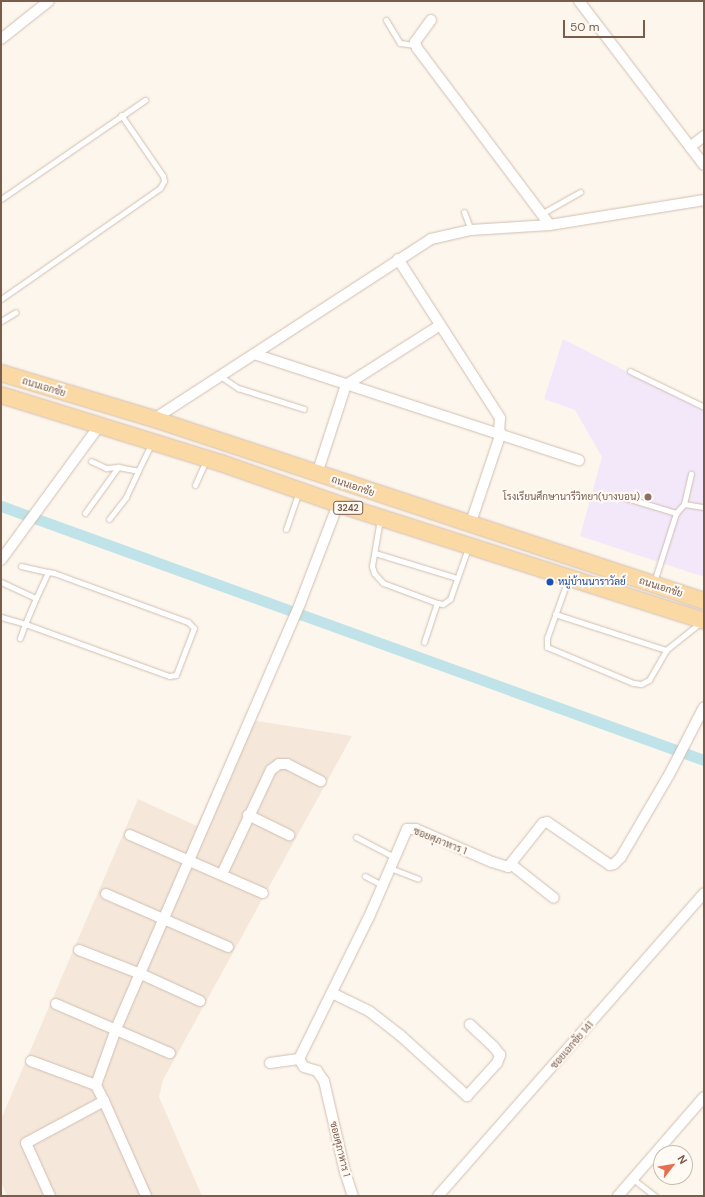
<!DOCTYPE html>
<meta charset="utf-8">
<style>
body{margin:0}
#map{position:relative;width:705px;height:1197px;overflow:hidden;background:#fdf6ec;font-family:"DM Sans",Sarabun,sans-serif}
div>[style]{position:absolute}
[style*='--x']{left:calc(var(--x)*1px);top:calc(var(--y)*1px);width:calc(var(--w)*1px);rotate:calc(var(--a)*1deg)}
.residential>*{inset:0;background:#f5e8da}
.education>*{inset:0;background:#f3e8fa}
.canal>*{height:11px;margin:-5.5px;padding:0 5.5px;transform-origin:5.5px;border-radius:5.5px;background:#bfe3e8}
.roads{filter:drop-shadow(0 0 1px #d1beb0) drop-shadow(0 0 1px #d1beb0)}
.lane>*{height:5px;margin:-2.5px;padding:0 2.5px;transform-origin:2.5px;border-radius:2.5px;background:#fff}
.street>*{height:10px;margin:-5px;padding:0 5px;transform-origin:5px;border-radius:5px;background:#fff}
.primary>*{height:16px;margin:-8px;padding:0 8px;transform-origin:8px;border-radius:8px;background:#fbd9a5}
.dots>*{width:11px;height:11px;translate:-50% -50%;box-sizing:border-box;border:2px solid #fffaf3;border-radius:50%}
span{translate:-50% -50%;white-space:nowrap;text-align:center;line-height:1.15;-webkit-text-stroke:4px #fffaf3;paint-order:stroke}
.shield-label span{padding:1px 3px;background:#fffaf3;border:1px solid;border-radius:3px;-webkit-text-stroke-width:0}
.shield-label{font-size:9px;color:#7a5c4d;font-weight:700}
.street-label{font-size:10px;color:#7a5c4d}
.education-label{font-size:10px;color:#785e54}
.right{translate:-100% -50%;text-align:right}
.transit-label{font-size:10px;color:#164399}
.left{translate:0 -50%;text-align:left}
.frame{position:absolute;inset:0;border:2px solid #7a5c4d;pointer-events:none}
.north{position:absolute;left:653px;top:1145px;width:40px;height:40px;box-sizing:border-box;background:#fffaf3;border:1px solid #cabbb1;border-radius:50%;rotate:59deg;font-size:11px;font-weight:700;line-height:16px;text-align:center;color:#7a5c4d}
.north::after{content:'';display:block;margin:auto;width:14px;height:18px;background:#e76f51;clip-path:polygon(50% 0,100% 100%,50% 72%,0 100%)}
.scale{position:absolute;left:563px;top:20px;width:82px;height:18px;box-sizing:border-box;border:2px solid #7a5c4d;border-top:0;padding-left:5px;font-size:12px;line-height:14px;white-space:nowrap;color:#7a5c4d;-webkit-text-stroke:3px #fffaf3;paint-order:stroke}
</style>
<div id="map">
<div class="residential">
<div style="clip-path:polygon(245px 719px,352px 736px,163px 1080px,159px 1097px,202px 1196px,7px 1196px,1px 1182px,1px 1119px,138px 799px,197px 826px)"></div>
</div>
<div class="education">
<div style="clip-path:polygon(563px 339px,704px 411px,704px 577px,580px 536px,602px 457px,575px 410px,544px 399px)"></div>
</div>
<div class="canal">
<div style="--x:1;--y:506;--w:747;--a:19.87"></div>
</div>
<div class="roads">
<div class="lane">
<div style="--x:386;--y:20;--w:27;--a:59"></div>
<div style="--x:400;--y:43;--w:15;--a:8"></div>
<div style="--x:1;--y:199;--w:175;--a:-34.5"></div>
<div style="--x:464;--y:212;--w:19;--a:69"></div>
<div style="--x:541;--y:214;--w:45;--a:-29.4"></div>
<div style="--x:1;--y:299;--w:194;--a:-34.9"></div>
<div style="--x:160;--y:188;--w:8;--a:-60"></div>
<div style="--x:164;--y:181;--w:5;--a:-101"></div>
<div style="--x:163;--y:176;--w:74;--a:-124.5"></div>
<div style="--x:1;--y:321;--w:17;--a:-31"></div>
<div style="--x:630;--y:371;--w:82;--a:25.9"></div>
<div style="--x:220;--y:376;--w:22;--a:34"></div>
<div style="--x:238;--y:388;--w:69;--a:17.7"></div>
<div style="--x:91;--y:461;--w:17;--a:25"></div>
<div style="--x:106;--y:468;--w:12;--a:-5"></div>
<div style="--x:195;--y:485;--w:27;--a:-66"></div>
<div style="--x:620;--y:496;--w:59;--a:16.9"></div>
<div style="--x:684;--y:504;--w:31;--a:-77"></div>
<div style="--x:85;--y:513;--w:57;--a:-54.3"></div>
<div style="--x:118;--y:467;--w:20;--a:11"></div>
<div style="--x:138;--y:471;--w:30;--a:-64"></div>
<div style="--x:109;--y:519;--w:28;--a:-52"></div>
<div style="--x:126;--y:497;--w:29;--a:-65"></div>
<div style="--x:380;--y:519;--w:48;--a:99.7"></div>
<div style="--x:372;--y:566;--w:7;--a:74"></div>
<div style="--x:374;--y:573;--w:13;--a:48"></div>
<div style="--x:383;--y:583;--w:58;--a:20.3"></div>
<div style="--x:437;--y:603;--w:6;--a:9"></div>
<div style="--x:443;--y:604;--w:9;--a:-36"></div>
<div style="--x:450;--y:599;--w:54;--a:-70.6"></div>
<div style="--x:286;--y:529;--w:39;--a:-71"></div>
<div style="--x:375;--y:553;--w:86;--a:17"></div>
<div style="--x:21;--y:566;--w:28;--a:13"></div>
<div style="--x:568;--y:579;--w:63;--a:109.6"></div>
<div style="--x:547;--y:638;--w:9;--a:90"></div>
<div style="--x:547;--y:647;--w:93;--a:22.7"></div>
<div style="--x:633;--y:683;--w:8;--a:7"></div>
<div style="--x:641;--y:684;--w:9;--a:-27"></div>
<div style="--x:649;--y:680;--w:34;--a:-60"></div>
<div style="--x:666;--y:650;--w:43;--a:-38.5"></div>
<div style="--x:1;--y:582;--w:38;--a:25"></div>
<div style="--x:36;--y:598;--w:29;--a:-65"></div>
<div style="--x:48;--y:572;--w:6;--a:9"></div>
<div style="--x:54;--y:573;--w:143;--a:20.1"></div>
<div style="--x:188;--y:622;--w:8;--a:45"></div>
<div style="--x:194;--y:628;--w:50;--a:111"></div>
<div style="--x:176;--y:675;--w:7;--a:172"></div>
<div style="--x:169;--y:676;--w:153;--a:-160.1"></div>
<div style="--x:25;--y:624;--w:28;--a:-67"></div>
<div style="--x:654;--y:582;--w:72;--a:-72.3"></div>
<div style="--x:676;--y:513;--w:12;--a:-48"></div>
<div style="--x:684;--y:504;--w:20;--a:9"></div>
<div style="--x:555;--y:614;--w:117;--a:18"></div>
<div style="--x:1;--y:617;--w:25;--a:16"></div>
<div style="--x:25;--y:624;--w:15;--a:110"></div>
<div style="--x:424;--y:642;--w:41;--a:-71.6"></div>
<div style="--x:356;--y:837;--w:43;--a:27.8"></div>
<div style="--x:390;--y:868;--w:30;--a:21"></div>
<div style="--x:365;--y:876;--w:19;--a:28"></div>
<div style="--x:633;--y:1179;--w:28;--a:38"></div>
</div>
<div class="street">
<div style="--x:579;--y:1;--w:206;--a:52.7"></div>
<div style="--x:431;--y:20;--w:27;--a:126"></div>
<div style="--x:415;--y:42;--w:6;--a:72"></div>
<div style="--x:417;--y:48;--w:221;--a:53.1"></div>
<div style="--x:1;--y:39;--w:61;--a:-38.4"></div>
<div style="--x:690;--y:147;--w:18;--a:-38"></div>
<div style="--x:398;--y:259;--w:189;--a:57.3"></div>
<div style="--x:500;--y:418;--w:15;--a:94"></div>
<div style="--x:254;--y:354;--w:342;--a:18.1"></div>
<div style="--x:154;--y:419;--w:330;--a:-33"></div>
<div style="--x:431;--y:239;--w:41;--a:-12.7"></div>
<div style="--x:471;--y:230;--w:79;--a:-3.6"></div>
<div style="--x:550;--y:225;--w:156;--a:-9.2"></div>
<div style="--x:317;--y:474;--w:94;--a:-72"></div>
<div style="--x:346;--y:385;--w:110;--a:-32.4"></div>
<div style="--x:470;--y:525;--w:97;--a:-71.4"></div>
<div style="--x:1;--y:560;--w:166;--a:-53.8"></div>
<div style="--x:248;--y:815;--w:46;--a:26"></div>
<div style="--x:130;--y:835;--w:145;--a:23.6"></div>
<div style="--x:512;--y:865;--w:53;--a:38.2"></div>
<div style="--x:222;--y:874;--w:115;--a:-64.8"></div>
<div style="--x:271;--y:770;--w:10;--a:-37"></div>
<div style="--x:279;--y:764;--w:8;--a:0"></div>
<div style="--x:287;--y:764;--w:38;--a:27"></div>
<div style="--x:106;--y:894;--w:133;--a:23.5"></div>
<div style="--x:79;--y:950;--w:66;--a:21.2"></div>
<div style="--x:141;--y:974;--w:65;--a:24.6"></div>
<div style="--x:332;--y:993;--w:41;--a:25.9"></div>
<div style="--x:369;--y:1011;--w:39;--a:38"></div>
<div style="--x:400;--y:1035;--w:91;--a:42.3"></div>
<div style="--x:467;--y:1096;--w:45;--a:-47.7"></div>
<div style="--x:497;--y:1063;--w:9;--a:-69"></div>
<div style="--x:500;--y:1055;--w:10;--a:-127"></div>
<div style="--x:494;--y:1047;--w:33;--a:-137"></div>
<div style="--x:56;--y:1004;--w:124;--a:23.3"></div>
<div style="--x:299;--y:1059;--w:158;--a:-63.8"></div>
<div style="--x:369;--y:917;--w:96;--a:-66.6"></div>
<div style="--x:407;--y:829;--w:9;--a:0"></div>
<div style="--x:416;--y:829;--w:83;--a:23.5"></div>
<div style="--x:492;--y:862;--w:17;--a:17"></div>
<div style="--x:508;--y:867;--w:56;--a:-51.5"></div>
<div style="--x:543;--y:823;--w:4;--a:-14"></div>
<div style="--x:547;--y:822;--w:76;--a:34.3"></div>
<div style="--x:610;--y:865;--w:4;--a:-14"></div>
<div style="--x:614;--y:864;--w:10;--a:-45"></div>
<div style="--x:621;--y:857;--w:95;--a:-59.7"></div>
<div style="--x:669;--y:775;--w:76;--a:-62.8"></div>
<div style="--x:299;--y:1059;--w:9;--a:58"></div>
<div style="--x:304;--y:1067;--w:14;--a:17"></div>
<div style="--x:317;--y:1071;--w:12;--a:55"></div>
<div style="--x:324;--y:1081;--w:93;--a:77"></div>
<div style="--x:345;--y:1172;--w:25;--a:72"></div>
<div style="--x:31;--y:1061;--w:69;--a:20.3"></div>
<div style="--x:270;--y:1063;--w:29;--a:-8"></div>
<div style="--x:104;--y:1101;--w:18;--a:-117"></div>
<div style="--x:96;--y:1085;--w:59;--a:-70.3"></div>
<div style="--x:116;--y:1029;--w:466;--a:-66.6"></div>
<div style="--x:301;--y:601;--w:104;--a:-69.1"></div>
<div style="--x:50;--y:1196;--w:58;--a:-114.4"></div>
<div style="--x:26;--y:1143;--w:89;--a:-28.3"></div>
<div style="--x:104;--y:1101;--w:104;--a:66.1"></div>
<div style="--x:438;--y:1196;--w:403;--a:-48.7"></div>
<div style="--x:618;--y:1196;--w:131;--a:-49"></div>
</div>
<div class="primary">
<div style="--x:1;--y:373;--w:160;--a:16.7"></div>
<div style="--x:154;--y:419;--w:579;--a:18.31"></div>
<div style="--x:1;--y:395;--w:230;--a:17.2"></div>
<div style="--x:221;--y:463;--w:124;--a:19.3"></div>
<div style="--x:338;--y:504;--w:384;--a:17.7"></div>
</div>
</div>
<div class="dots">
<div style="left:648px;top:497px;background:#8d6e63"></div>
<div style="left:550px;top:582px;background:#1a4fb4"></div>
</div>
<div class="shield-label">
<span style="left:348px;top:508px">3242</span>
</div>
<div class="street-label">
<span style="left:44px;top:387px;rotate:17deg">ถนนเอกชัย</span>
<span style="left:353px;top:486px;rotate:19deg">ถนนเอกชัย</span>
<span style="left:661px;top:587px;rotate:18deg">ถนนเอกชัย</span>
<span style="left:440px;top:841px;rotate:22deg">ซอยศุภาหาร 1</span>
<span style="left:572px;top:1045px;rotate:-49deg">ซอยเอกชัย 141</span>
<span style="left:340px;top:1149px;rotate:76deg">ซอยศุภาหาร 1</span>
</div>
<div class="education-label">
<span class="right" style="left:640px;top:497px">โรงเรียนศึกษานารีวิทยา(บางบอน)</span>
</div>
<div class="transit-label">
<span class="left" style="left:558px;top:582px">หมู่บ้านนาราวัลย์</span>
</div>
<div class="frame"></div>
<div class="north">N</div>
<div class="scale">50 m</div>
</div>
